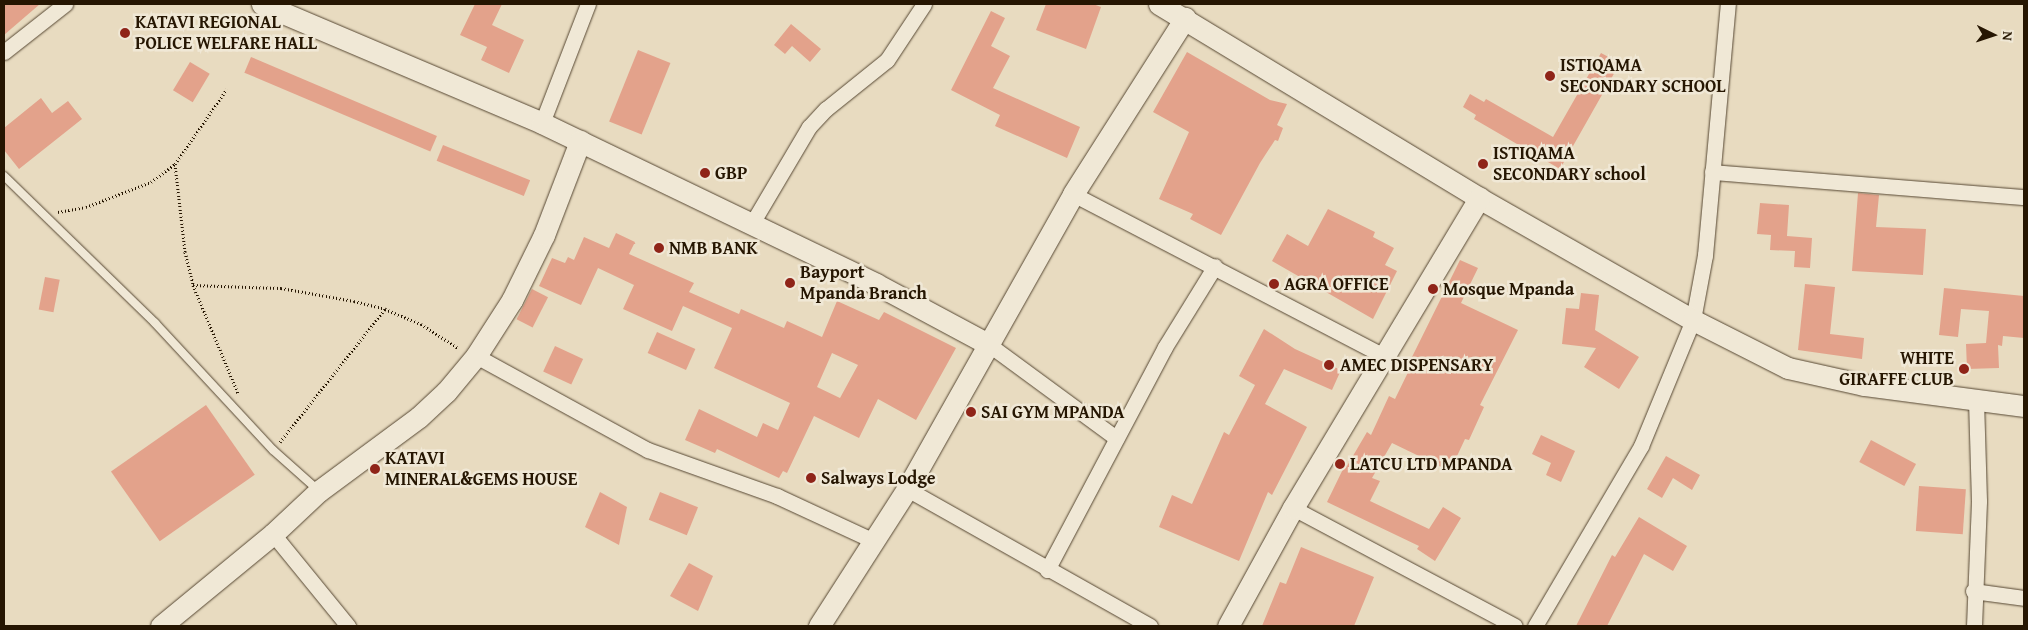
<!DOCTYPE html>
<style>
body{margin:0}
#map{position:relative;width:2028px;height:630px;overflow:hidden;background:#e8dbc0;font-family:"Gentium Book Plus",serif}
div>[style]{position:absolute}
[style*='--x']{left:calc(var(--x)*1px);top:calc(var(--y)*1px);width:calc(var(--w)*1px);rotate:calc(var(--a)*1deg)}
.building>*{inset:0;background:#e3a28b;transform-origin:0 0}
.path>*{height:3px;margin-top:-1.5px;transform-origin:0;background:repeating-linear-gradient(90deg,#261602 0 1px,transparent 0 3.5px)}
.roads{filter:drop-shadow(0 0 1px #564732) drop-shadow(0 0 1px #564732)}
.lane>*{height:8px;margin:-4px;padding:0 4px;transform-origin:4px;border-radius:4px;background:#f0e8d6}
.street>*{height:15px;margin:-7.5px;padding:0 7.5px;transform-origin:7.5px;border-radius:7.5px;background:#f0e8d6}
.secondary>*{height:21px;margin:-10.5px;padding:0 10.5px;transform-origin:10.5px;border-radius:10.5px;background:#f0e8d6}
.dots>*{width:14px;height:14px;translate:-50% -50%;box-sizing:border-box;border:2px solid #f0e8d6;border-radius:50%}
span{translate:-50% -50%;white-space:nowrap;text-align:center;line-height:1.15;-webkit-text-stroke:5px #f0e8d6;paint-order:stroke}
.poi-label{font-size:18px;color:#261602;font-weight:700}
.left{translate:0 -50%;text-align:left}
.right{translate:-100% -50%;text-align:right}
.frame{position:absolute;inset:0;border:5px solid #261602;pointer-events:none}
.north{position:absolute;left:1968px;top:10px;width:50px;height:50px;-webkit-text-stroke:4px #f0e8d6;paint-order:stroke;rotate:94deg;font-size:14px;font-weight:700;line-height:20px;text-align:center;color:#261602}
.north::after{content:'';display:block;margin:auto;width:18px;height:22px;background:#261602;clip-path:polygon(50% 0,100% 100%,50% 72%,0 100%)}
</style>
<div id="map">
<div class="building">
<div style="clip-path:polygon(4px 4px,40px 4px,4px 35px)"></div>
<div style="clip-path:polygon(475px 4px,502px 4px,492px 25px,524px 40px,509px 73px,481px 60px,487px 47px,460px 35px)"></div>
<div style="clip-path:polygon(1046px 4px,1093px 4px,1101px 7px,1086px 49px,1036px 30px)"></div>
<div style="clip-path:polygon(991px 11px,1005px 18px,991px 46px,1010px 56px,993px 88px,1080px 127px,1067px 158px,995px 126px,1000px 115px,951px 90px)"></div>
<div style="clip-path:polygon(791px 24px,821px 49px,810px 62px,792px 46px,785px 54px,774px 45px)"></div>
<div style="left:638px;top:50px;width:35px;height:77px;rotate:22deg"></div>
<div style="clip-path:polygon(1187px 52px,1270px 100px,1287px 104px,1277px 125px,1283px 128px,1278px 141px,1275px 140px,1260px 163px,1221px 235px,1190px 219px,1193px 214px,1159px 199px,1189px 132px,1153px 112px)"></div>
<div style="clip-path:polygon(1601px 53px,1620px 63px,1560px 169px,1474px 119px,1476px 115px,1463px 107px,1470px 94px,1484px 102px,1486px 99px,1553px 137px)"></div>
<div style="left:251px;top:57px;width:202px;height:17px;rotate:23deg"></div>
<div style="left:190px;top:62px;width:23px;height:33px;rotate:31deg"></div>
<div style="clip-path:polygon(41px 98px,52px 113px,68px 101px,82px 119px,19px 169px,4px 150px,4px 128px)"></div>
<div style="left:443px;top:145px;width:94px;height:17px;rotate:22deg"></div>
<div style="clip-path:polygon(1858px 193px,1879px 195px,1876px 227px,1926px 229px,1923px 275px,1852px 271px)"></div>
<div style="clip-path:polygon(1760px 203px,1789px 205px,1787px 236px,1812px 238px,1810px 268px,1794px 267px,1795px 251px,1770px 250px,1771px 235px,1757px 234px)"></div>
<div style="clip-path:polygon(1328px 209px,1375px 232px,1373px 237px,1394px 248px,1385px 265px,1397px 271px,1373px 319px,1272px 261px,1287px 234px,1308px 246px)"></div>
<div style="clip-path:polygon(evenodd,616px 233px,635px 242px,629px 254px,694px 283px,689px 292px,739px 314px,741px 309px,784px 328px,787px 321px,822px 337px,837px 301px,879px 320px,884px 312px,956px 348px,916px 420px,878px 399px,859px 438px,814px 416px,787px 473px,783px 471px,779px 478px,717px 449px,715px 453px,685px 440px,699px 409px,757px 437px,763px 423px,778px 430px,790px 403px,714px 368px,732px 328px,683px 306px,672px 331px,623px 309px,634px 285px,598px 268px,581px 305px,539px 286px,552px 258px,565px 263px,568px 257px,574px 260px,584px 237px,609px 248px,616px 233px,832px 353px,858px 365px,840px 398px,817px 387px,832px 353px)"></div>
<div style="clip-path:polygon(1460px 260px,1478px 268px,1461px 303px,1518px 330px,1480px 405px,1484px 407px,1469px 440px,1465px 439px,1450px 471px,1392px 443px,1372px 478px,1380px 481px,1370px 501px,1429px 529px,1443px 507px,1461px 518px,1435px 561px,1417px 549px,1419px 546px,1327px 502px,1345px 465px,1347px 466px,1367px 432px,1371px 435px,1389px 396px,1395px 399px,1414px 360px,1411px 359px)"></div>
<div style="left:45px;top:277px;width:15px;height:33px;rotate:11deg"></div>
<div style="clip-path:polygon(1805px 284px,1835px 287px,1830px 334px,1864px 338px,1862px 359px,1798px 350px)"></div>
<div style="clip-path:polygon(1944px 288px,2024px 296px,2024px 338px,2003px 336px,2002px 346px,1998px 345px,1999px 368px,1967px 369px,1966px 344px,1986px 343px,1989px 311px,1961px 309px,1958px 337px,1939px 335px)"></div>
<div style="left:532px;top:289px;width:18px;height:34px;rotate:27deg"></div>
<div style="clip-path:polygon(1581px 293px,1599px 295px,1595px 330px,1639px 357px,1619px 389px,1584px 367px,1596px 348px,1562px 344px,1566px 308px,1579px 309px)"></div>
<div style="clip-path:polygon(1264px 329px,1295px 349px,1341px 370px,1332px 390px,1284px 369px,1265px 404px,1307px 427px,1272px 495px,1268px 492px,1239px 561px,1159px 527px,1172px 495px,1192px 504px,1224px 432px,1229px 435px,1255px 385px,1239px 376px)"></div>
<div style="left:657px;top:332px;width:42px;height:23px;rotate:24deg"></div>
<div style="left:555px;top:346px;width:31px;height:28px;rotate:25deg"></div>
<div style="left:206px;top:405px;width:85px;height:116px;rotate:55deg"></div>
<div style="clip-path:polygon(1541px 435px,1575px 451px,1561px 482px,1546px 475px,1551px 463px,1532px 454px)"></div>
<div style="left:1871px;top:440px;width:51px;height:25px;rotate:28deg"></div>
<div style="clip-path:polygon(1666px 456px,1700px 475px,1692px 490px,1673px 478px,1662px 498px,1647px 489px)"></div>
<div style="left:1919px;top:486px;width:47px;height:45px;rotate:4deg"></div>
<div style="clip-path:polygon(600px 492px,627px 507px,619px 545px,585px 527px)"></div>
<div style="left:660px;top:492px;width:41px;height:30px;rotate:22deg"></div>
<div style="clip-path:polygon(1639px 517px,1687px 546px,1673px 571px,1644px 554px,1607px 626px,1576px 626px,1612px 555px,1615px 557px)"></div>
<div style="clip-path:polygon(1301px 547px,1374px 577px,1354px 626px,1262px 626px,1280px 582px,1286px 584px)"></div>
<div style="clip-path:polygon(689px 563px,713px 576px,698px 611px,670px 596px)"></div>
</div>
<div class="path">
<div style="--x:175;--y:164;--w:89;--a:83.5"></div>
<div style="--x:185;--y:252;--w:34;--a:76"></div>
<div style="--x:193;--y:285;--w:117;--a:67.4"></div>
<div style="--x:58;--y:212;--w:28;--a:-10"></div>
<div style="--x:86;--y:207;--w:70;--a:-21"></div>
<div style="--x:151;--y:182;--w:30;--a:-37"></div>
<div style="--x:175;--y:164;--w:91;--a:-55.3"></div>
<div style="--x:193;--y:285;--w:88;--a:2"></div>
<div style="--x:281;--y:288;--w:74;--a:10.1"></div>
<div style="--x:354;--y:301;--w:32;--a:14"></div>
<div style="--x:385;--y:309;--w:39;--a:23"></div>
<div style="--x:421;--y:324;--w:44;--a:33"></div>
<div style="--x:280;--y:442;--w:169;--a:-51.7"></div>
</div>
<div class="roads">
<div class="lane">
<div style="--x:4;--y:176;--w:211;--a:44.2"></div>
<div style="--x:155;--y:323;--w:173;--a:47.1"></div>
<div style="--x:273;--y:450;--w:59;--a:41.6"></div>
</div>
<div class="street">
<div style="--x:4;--y:52;--w:78;--a:-38.2"></div>
<div style="--x:542;--y:123;--w:128;--a:-68.9"></div>
<div style="--x:1712;--y:172;--w:313;--a:4.6"></div>
<div style="--x:1073;--y:194;--w:351;--a:27.5"></div>
<div style="--x:751;--y:225;--w:114;--a:-59.4"></div>
<div style="--x:809;--y:127;--w:25;--a:-47"></div>
<div style="--x:826;--y:109;--w:78;--a:-38.8"></div>
<div style="--x:887;--y:60;--w:67;--a:-56.5"></div>
<div style="--x:988;--y:344;--w:159;--a:36.3"></div>
<div style="--x:476;--y:356;--w:196;--a:28.7"></div>
<div style="--x:648;--y:450;--w:137;--a:19.6"></div>
<div style="--x:777;--y:496;--w:109;--a:24.9"></div>
<div style="--x:907;--y:489;--w:279;--a:29.4"></div>
<div style="--x:1293;--y:508;--w:251;--a:28"></div>
<div style="--x:273;--y:534;--w:119;--a:50.8"></div>
<div style="--x:1047;--y:570;--w:252;--a:-62.1"></div>
<div style="--x:1165;--y:347;--w:95;--a:-58.3"></div>
<div style="--x:1973;--y:591;--w:51;--a:7.8"></div>
<div style="--x:1535;--y:626;--w:209;--a:-59.5"></div>
<div style="--x:1641;--y:446;--w:136;--a:-67.6"></div>
<div style="--x:1693;--y:320;--w:66;--a:-79.5"></div>
<div style="--x:1705;--y:255;--w:252;--a:-84.8"></div>
<div style="--x:1974;--y:626;--w:125;--a:-87.7"></div>
<div style="--x:1979;--y:501;--w:100;--a:-91.7"></div>
</div>
<div class="secondary">
<div style="--x:262;--y:4;--w:304;--a:23"></div>
<div style="--x:542;--y:123;--w:371;--a:25.7"></div>
<div style="--x:876;--y:284;--w:127;--a:28.2"></div>
<div style="--x:1159;--y:4;--w:374;--a:31.2"></div>
<div style="--x:1479;--y:198;--w:246;--a:29.7"></div>
<div style="--x:1693;--y:320;--w:106;--a:26.8"></div>
<div style="--x:1788;--y:368;--w:78;--a:12.6"></div>
<div style="--x:1864;--y:385;--w:161;--a:7.5"></div>
<div style="--x:161;--y:626;--w:145;--a:-39.4"></div>
<div style="--x:273;--y:534;--w:63;--a:-43.1"></div>
<div style="--x:319;--y:491;--w:124;--a:-36.5"></div>
<div style="--x:419;--y:417;--w:37;--a:-43"></div>
<div style="--x:446;--y:392;--w:47;--a:-50.2"></div>
<div style="--x:476;--y:356;--w:67;--a:-57.3"></div>
<div style="--x:512;--y:300;--w:72;--a:-63.8"></div>
<div style="--x:544;--y:235;--w:101;--a:-69"></div>
<div style="--x:819;--y:626;--w:163;--a:-57.3"></div>
<div style="--x:907;--y:489;--w:338;--a:-60.6"></div>
<div style="--x:1073;--y:194;--w:209;--a:-57.5"></div>
<div style="--x:1228;--y:626;--w:135;--a:-61.2"></div>
<div style="--x:1293;--y:508;--w:362;--a:-59"></div>
</div>
</div>
<div class="dots">
<div style="left:125px;top:33px;background:#8f2418"></div>
<div style="left:1550px;top:76px;background:#8f2418"></div>
<div style="left:1483px;top:164px;background:#8f2418"></div>
<div style="left:705px;top:173px;background:#8f2418"></div>
<div style="left:659px;top:248px;background:#8f2418"></div>
<div style="left:790px;top:283px;background:#8f2418"></div>
<div style="left:1274px;top:284px;background:#8f2418"></div>
<div style="left:1433px;top:289px;background:#8f2418"></div>
<div style="left:1329px;top:365px;background:#8f2418"></div>
<div style="left:1964px;top:369px;background:#8f2418"></div>
<div style="left:971px;top:412px;background:#8f2418"></div>
<div style="left:1340px;top:464px;background:#8f2418"></div>
<div style="left:375px;top:469px;background:#8f2418"></div>
<div style="left:811px;top:478px;background:#8f2418"></div>
</div>
<div class="poi-label">
<span class="left" style="left:135px;top:33px">KATAVI REGIONAL<br>POLICE WELFARE HALL</span>
<span class="left" style="left:1560px;top:76px">ISTIQAMA<br>SECONDARY SCHOOL</span>
<span class="left" style="left:1493px;top:164px">ISTIQAMA<br>SECONDARY school</span>
<span class="left" style="left:715px;top:173px">GBP</span>
<span class="left" style="left:669px;top:248px">NMB BANK</span>
<span class="left" style="left:800px;top:283px">Bayport<br>Mpanda Branch</span>
<span class="left" style="left:1284px;top:284px">AGRA OFFICE</span>
<span class="left" style="left:1443px;top:289px">Mosque Mpanda</span>
<span class="right" style="left:1954px;top:369px">WHITE<br>GIRAFFE CLUB</span>
<span class="left" style="left:1340px;top:365px">AMEC DISPENSARY</span>
<span class="left" style="left:981px;top:412px">SAI GYM MPANDA</span>
<span class="left" style="left:385px;top:469px">KATAVI<br>MINERAL&amp;GEMS HOUSE</span>
<span class="left" style="left:1350px;top:464px">LATCU LTD MPANDA</span>
<span class="left" style="left:821px;top:478px">Salways Lodge</span>
</div>
<div class="frame"></div>
<div class="north">N</div>
</div>
